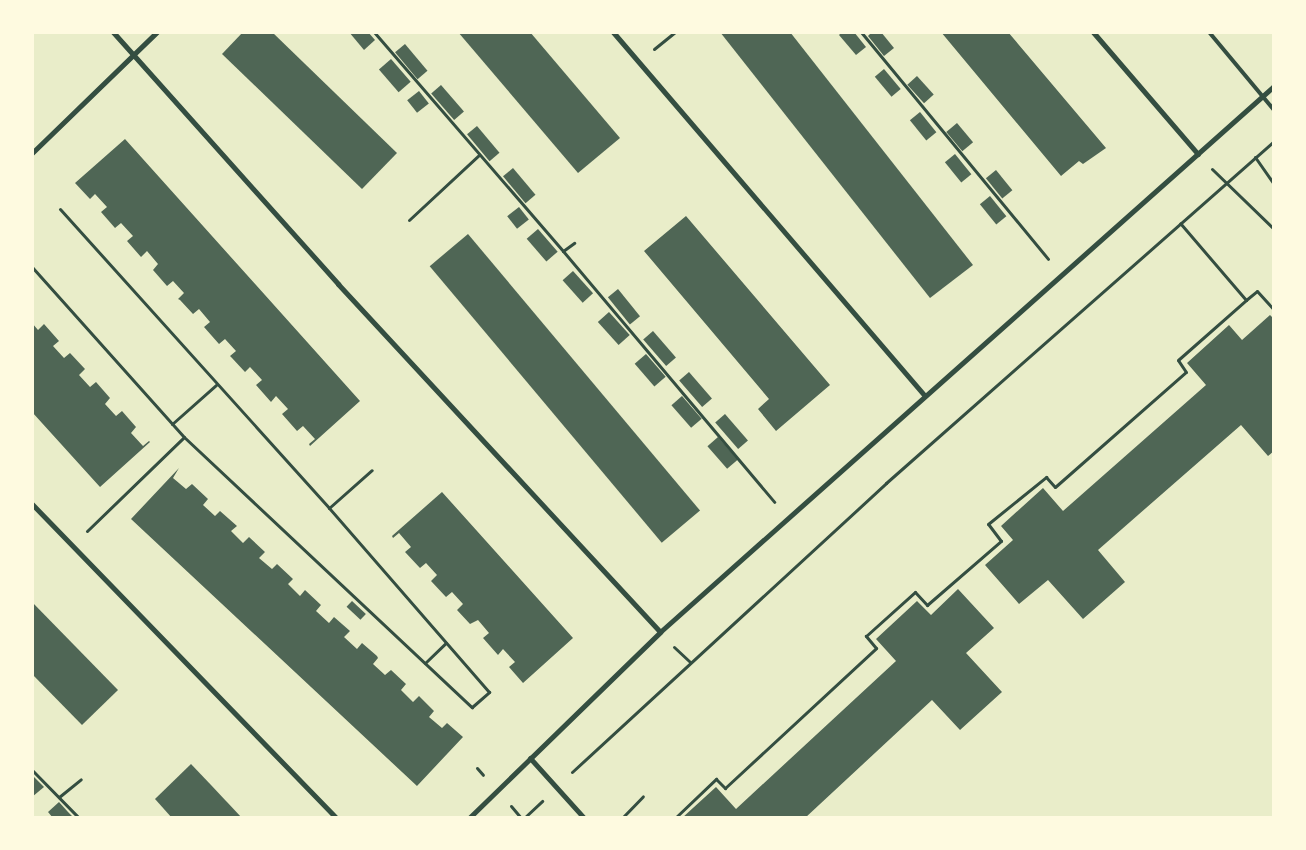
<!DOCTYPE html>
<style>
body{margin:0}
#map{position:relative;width:1306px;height:850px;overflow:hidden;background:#e9edc9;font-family:"Exo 2",sans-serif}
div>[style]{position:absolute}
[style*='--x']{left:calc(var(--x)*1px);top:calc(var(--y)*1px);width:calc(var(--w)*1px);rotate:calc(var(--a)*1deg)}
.building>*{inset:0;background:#4f6655;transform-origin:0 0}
.path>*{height:3px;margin:-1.5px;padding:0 1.5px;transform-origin:1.5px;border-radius:1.5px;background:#344e41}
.service>*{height:4px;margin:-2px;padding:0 2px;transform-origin:2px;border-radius:2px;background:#344e41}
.minor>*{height:5px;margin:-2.5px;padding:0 2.5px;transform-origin:2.5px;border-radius:2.5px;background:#344e41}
span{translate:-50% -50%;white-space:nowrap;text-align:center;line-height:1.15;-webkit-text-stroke:4px #fefae0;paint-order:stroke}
.frame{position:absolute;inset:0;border:34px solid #fefae0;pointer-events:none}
</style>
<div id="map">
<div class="building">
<div style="clip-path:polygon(243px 32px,272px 32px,397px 153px,362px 189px,222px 54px)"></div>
<div style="clip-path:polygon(349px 32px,368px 32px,375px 40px,364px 50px)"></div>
<div style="clip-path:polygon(458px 32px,530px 32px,620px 138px,578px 173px)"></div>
<div style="clip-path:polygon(720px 32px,790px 32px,973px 265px,930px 298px)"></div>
<div style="clip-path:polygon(842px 32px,854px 32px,866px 47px,856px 55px,839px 35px)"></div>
<div style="clip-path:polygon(872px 32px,881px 32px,894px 48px,884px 56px,868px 36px)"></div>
<div style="clip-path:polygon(941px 32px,1008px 32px,1106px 148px,1083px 164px,1079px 161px,1061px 176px)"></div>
<div style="left:405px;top:44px;width:35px;height:13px;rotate:50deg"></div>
<div style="left:391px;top:59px;width:30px;height:16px;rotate:49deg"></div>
<div style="left:884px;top:69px;width:26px;height:12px;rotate:50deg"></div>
<div style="left:917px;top:76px;width:25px;height:13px;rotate:48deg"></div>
<div style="left:441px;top:85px;width:35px;height:13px;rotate:49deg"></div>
<div style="left:419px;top:91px;width:16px;height:15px;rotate:52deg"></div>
<div style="left:920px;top:112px;width:26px;height:13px;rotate:51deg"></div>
<div style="left:957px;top:123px;width:25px;height:14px;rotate:50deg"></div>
<div style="left:477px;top:126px;width:35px;height:13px;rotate:50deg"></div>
<div style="clip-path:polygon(125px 139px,360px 401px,310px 446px,309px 444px,315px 439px,303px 426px,297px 431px,282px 414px,288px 409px,276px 396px,271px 402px,256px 385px,262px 380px,250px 367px,245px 372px,232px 358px,230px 356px,236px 351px,225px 339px,219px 344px,204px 327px,210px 322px,199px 309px,193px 314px,180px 300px,178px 299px,184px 293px,173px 281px,167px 286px,153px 270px,158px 264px,147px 251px,141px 257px,127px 241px,133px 236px,121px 223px,115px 228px,101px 212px,107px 207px,95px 194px,90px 199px,75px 183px)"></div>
<div style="left:955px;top:154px;width:26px;height:13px;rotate:51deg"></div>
<div style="left:513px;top:168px;width:35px;height:13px;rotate:50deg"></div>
<div style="left:996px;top:170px;width:26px;height:13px;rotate:51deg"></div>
<div style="left:990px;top:196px;width:26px;height:13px;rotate:51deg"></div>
<div style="left:519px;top:207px;width:16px;height:15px;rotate:52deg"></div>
<div style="clip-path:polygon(686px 216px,830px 385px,776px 431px,758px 409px,769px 399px,644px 251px)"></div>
<div style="left:538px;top:229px;width:30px;height:15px;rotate:49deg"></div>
<div style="left:468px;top:234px;width:361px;height:50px;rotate:50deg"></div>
<div style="left:573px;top:271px;width:30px;height:14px;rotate:48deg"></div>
<div style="left:618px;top:289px;width:35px;height:13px;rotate:51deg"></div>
<div style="left:609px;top:312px;width:31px;height:15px;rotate:48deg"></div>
<div style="clip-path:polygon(1270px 315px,1274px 319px,1274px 451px,1268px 456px,1241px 425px,1138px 515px,1098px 550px,1125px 582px,1083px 619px,1048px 580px,1019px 604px,985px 565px,1013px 540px,1001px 526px,1043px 488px,1063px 511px,1206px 385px,1187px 363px,1229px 325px,1242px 340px)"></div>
<div style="clip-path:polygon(32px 323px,38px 330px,44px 324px,59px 341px,53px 346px,64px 358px,70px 353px,85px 369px,79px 375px,90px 387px,96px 382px,110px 398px,105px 404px,116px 416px,122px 411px,136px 427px,131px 433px,143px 446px,149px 441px,150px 442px,100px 487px,32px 412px)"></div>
<div style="left:653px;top:331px;width:35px;height:13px;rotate:49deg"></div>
<div style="left:646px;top:354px;width:30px;height:15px;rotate:49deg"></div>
<div style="left:689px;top:372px;width:35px;height:13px;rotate:49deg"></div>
<div style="left:682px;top:396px;width:30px;height:14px;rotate:49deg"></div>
<div style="left:725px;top:414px;width:35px;height:13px;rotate:49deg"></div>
<div style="left:718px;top:437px;width:30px;height:14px;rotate:49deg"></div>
<div style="clip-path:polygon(179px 468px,173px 478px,186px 489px,192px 484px,208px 499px,203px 505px,215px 516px,220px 511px,237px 526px,231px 531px,243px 543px,249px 537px,265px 552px,259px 558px,272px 569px,277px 564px,293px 579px,288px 584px,300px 596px,305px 590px,321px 605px,316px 611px,329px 623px,334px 617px,350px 631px,344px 637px,357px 649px,362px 643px,377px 656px,378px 658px,373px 664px,385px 675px,391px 670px,406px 684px,401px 690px,413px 702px,419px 696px,434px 711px,429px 717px,442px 728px,447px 723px,463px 737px,417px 786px,131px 519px)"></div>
<div style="clip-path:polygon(442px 492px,573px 638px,523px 683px,509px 667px,515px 662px,503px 649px,498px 655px,483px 638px,489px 633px,478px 620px,470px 624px,457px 610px,463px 604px,452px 592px,446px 597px,431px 581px,437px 575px,426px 563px,420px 568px,405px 552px,411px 547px,399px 533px,393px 538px,392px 536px)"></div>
<div style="clip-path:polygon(958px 589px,994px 628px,966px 653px,1002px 692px,960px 730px,932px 700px,805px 818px,682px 818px,716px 787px,736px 809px,896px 661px,876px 639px,917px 601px,931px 615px)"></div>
<div style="left:352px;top:601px;width:19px;height:8px;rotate:43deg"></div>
<div style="clip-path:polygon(32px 602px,118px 690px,82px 725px,32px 674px)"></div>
<div style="clip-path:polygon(191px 764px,211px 785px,242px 818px,172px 818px,155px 799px)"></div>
<div style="clip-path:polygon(32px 775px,44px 787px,32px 797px)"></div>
<div style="clip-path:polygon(59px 802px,68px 812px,74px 818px,53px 818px,48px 812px)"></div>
</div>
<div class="path">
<div style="--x:374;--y:32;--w:289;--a:49.2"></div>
<div style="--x:563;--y:251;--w:328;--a:49.9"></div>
<div style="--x:861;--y:32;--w:294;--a:50.5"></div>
<div style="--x:654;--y:49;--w:27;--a:-39"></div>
<div style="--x:1255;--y:157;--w:33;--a:55"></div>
<div style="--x:1212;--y:169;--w:86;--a:44.1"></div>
<div style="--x:60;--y:209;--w:402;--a:48"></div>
<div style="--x:329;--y:508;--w:57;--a:-41.5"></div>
<div style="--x:409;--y:220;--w:96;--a:-42.9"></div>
<div style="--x:563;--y:251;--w:14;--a:-36"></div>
<div style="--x:32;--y:267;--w:228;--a:48.2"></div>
<div style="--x:184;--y:437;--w:395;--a:43.2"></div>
<div style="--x:472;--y:707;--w:23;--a:-41"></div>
<div style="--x:489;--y:692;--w:244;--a:-131"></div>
<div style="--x:1246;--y:300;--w:14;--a:-39"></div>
<div style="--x:1257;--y:291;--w:25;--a:48"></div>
<div style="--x:172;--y:424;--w:59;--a:-41.6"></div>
<div style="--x:87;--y:531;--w:135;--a:-44.1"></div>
<div style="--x:674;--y:647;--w:22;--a:43"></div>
<div style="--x:425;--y:663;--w:29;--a:-44"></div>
<div style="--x:477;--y:768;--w:9;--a:49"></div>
<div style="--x:32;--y:770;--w:67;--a:45.6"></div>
<div style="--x:572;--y:772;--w:427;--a:-42.6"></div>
<div style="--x:886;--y:483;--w:517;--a:-41.39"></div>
<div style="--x:59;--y:797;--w:28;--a:-39"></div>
<div style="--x:511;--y:806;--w:16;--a:50"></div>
<div style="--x:524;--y:818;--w:25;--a:-43"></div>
<div style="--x:622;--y:818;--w:30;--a:-46"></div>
<div style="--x:675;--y:818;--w:57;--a:-43.6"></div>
<div style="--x:716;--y:779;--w:13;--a:45"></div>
<div style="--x:725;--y:788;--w:206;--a:-42.8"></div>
<div style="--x:876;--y:648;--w:16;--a:-130"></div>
<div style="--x:866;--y:636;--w:66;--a:-41.9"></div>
<div style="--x:915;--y:592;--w:18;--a:47"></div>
<div style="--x:927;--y:605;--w:98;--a:-40.9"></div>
<div style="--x:1001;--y:541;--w:21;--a:-127"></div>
<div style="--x:988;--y:524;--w:75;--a:-39"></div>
<div style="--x:1046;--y:477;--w:13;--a:48"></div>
<div style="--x:1055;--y:487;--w:174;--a:-41.3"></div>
<div style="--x:1186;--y:372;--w:14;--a:-124"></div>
<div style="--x:1178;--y:360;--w:91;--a:-41.4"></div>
<div style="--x:1246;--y:300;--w:101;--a:-130.6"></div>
</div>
<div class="service">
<div style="--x:1209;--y:32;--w:102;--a:50.2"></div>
</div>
<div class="minor">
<div style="--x:113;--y:32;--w:338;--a:48.2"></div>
<div style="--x:338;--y:284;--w:474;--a:47.2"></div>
<div style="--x:613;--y:32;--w:478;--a:49.4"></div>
<div style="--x:1093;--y:32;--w:161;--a:49.3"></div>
<div style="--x:32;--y:153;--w:174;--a:-44.1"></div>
<div style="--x:32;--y:504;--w:437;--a:45.9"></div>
<div style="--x:530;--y:758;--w:81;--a:48"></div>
<div style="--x:469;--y:818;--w:267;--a:-44.2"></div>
<div style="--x:660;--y:632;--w:822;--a:-41.65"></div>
</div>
<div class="frame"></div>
</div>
